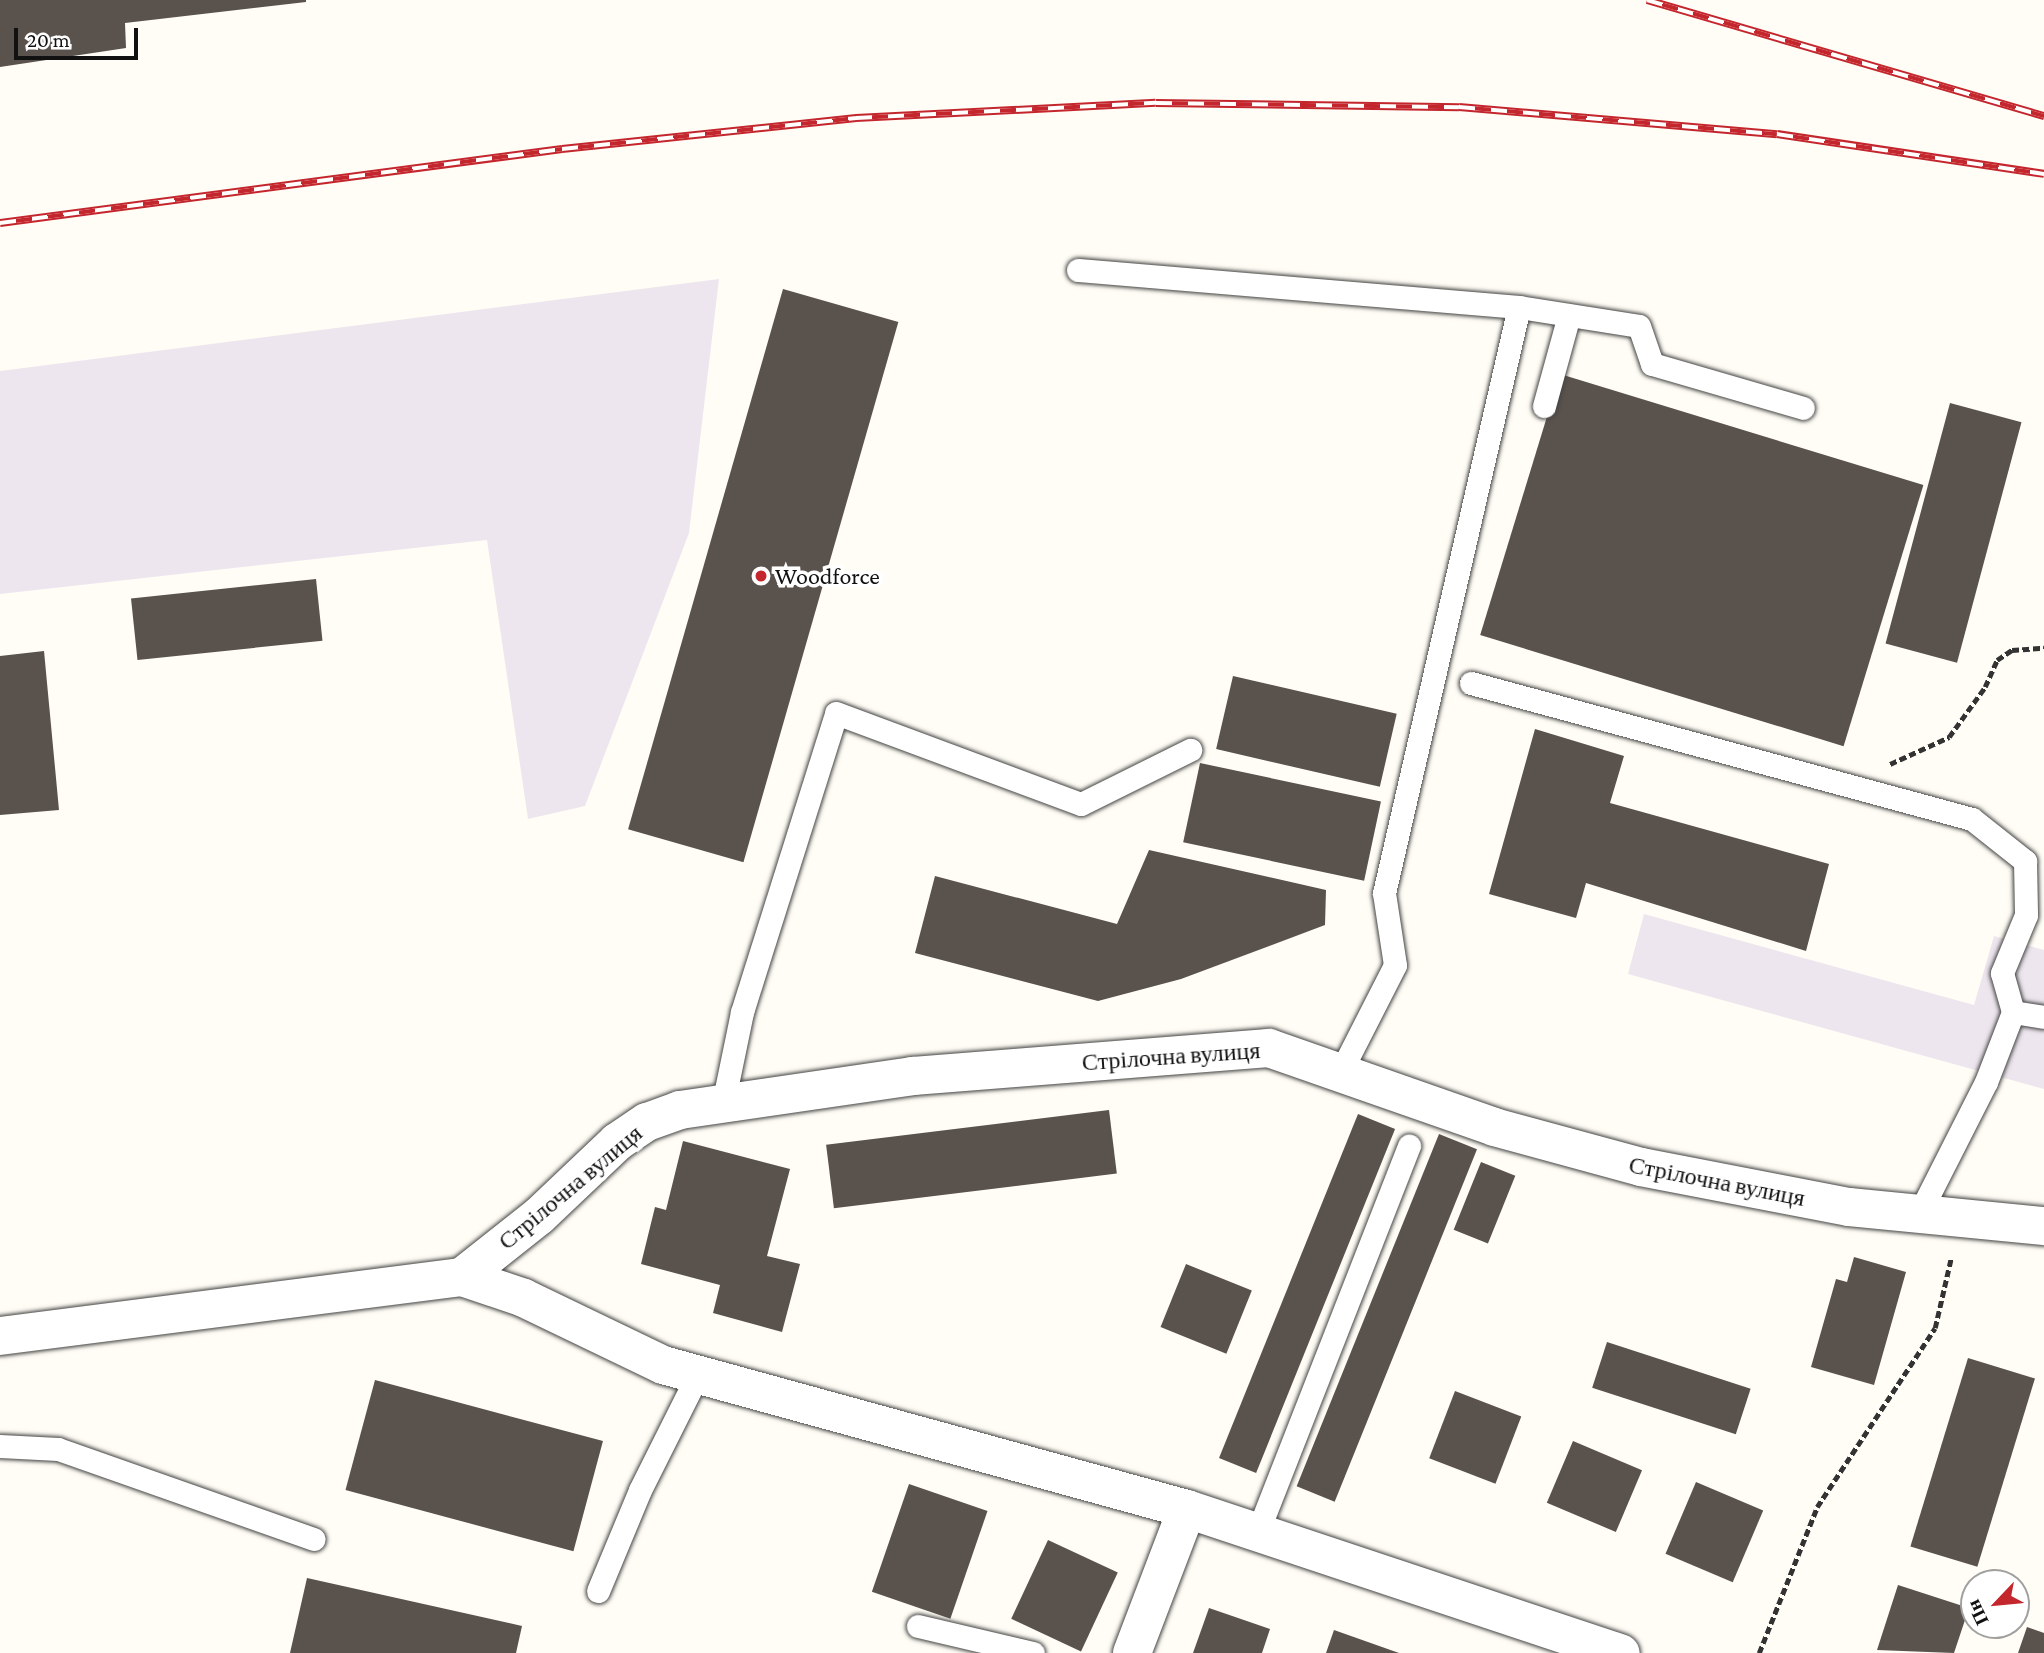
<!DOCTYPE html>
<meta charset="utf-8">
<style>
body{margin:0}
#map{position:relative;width:2044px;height:1653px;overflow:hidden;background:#fffdf5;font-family:"Crimson Pro",serif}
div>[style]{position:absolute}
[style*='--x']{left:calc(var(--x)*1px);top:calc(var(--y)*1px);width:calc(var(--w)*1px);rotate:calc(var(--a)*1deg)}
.industrial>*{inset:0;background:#eee6ef}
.building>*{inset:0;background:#5a524d;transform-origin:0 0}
.path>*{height:4.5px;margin-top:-2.25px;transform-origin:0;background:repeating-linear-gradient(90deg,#333 0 7px,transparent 0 10.5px)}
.roads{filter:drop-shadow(0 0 2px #444) drop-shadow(0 0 2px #444)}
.service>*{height:23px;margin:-11.5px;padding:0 11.5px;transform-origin:11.5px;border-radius:11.5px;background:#fff}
.minor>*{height:38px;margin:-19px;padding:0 19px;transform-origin:19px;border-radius:19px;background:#fff}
.rail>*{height:8px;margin-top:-4px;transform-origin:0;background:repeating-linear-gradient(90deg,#fff 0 16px,#c4262e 0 32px);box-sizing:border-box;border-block:2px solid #c4262e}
.dots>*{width:19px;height:19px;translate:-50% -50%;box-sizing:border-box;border:4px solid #fff;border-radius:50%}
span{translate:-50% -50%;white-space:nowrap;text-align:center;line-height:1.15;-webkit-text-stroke:7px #fff;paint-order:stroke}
.poi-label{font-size:24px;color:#111}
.left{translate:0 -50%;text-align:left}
.street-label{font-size:24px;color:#111}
.north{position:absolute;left:1960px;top:1569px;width:70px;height:70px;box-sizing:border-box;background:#fff;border:2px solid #a0a0a0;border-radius:50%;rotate:244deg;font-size:19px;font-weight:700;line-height:28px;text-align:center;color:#111}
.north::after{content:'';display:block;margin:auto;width:24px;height:32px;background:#c4262e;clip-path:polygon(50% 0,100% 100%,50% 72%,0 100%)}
.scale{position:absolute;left:14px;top:28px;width:124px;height:32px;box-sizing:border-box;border:4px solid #111;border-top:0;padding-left:9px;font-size:21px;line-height:24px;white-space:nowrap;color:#111;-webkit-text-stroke:5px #fff;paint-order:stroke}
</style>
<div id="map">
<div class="industrial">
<div style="clip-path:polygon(719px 279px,689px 533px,585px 806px,528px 819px,487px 540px,0 594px,0 371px)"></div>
<div style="clip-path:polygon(1644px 914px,1974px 1005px,1994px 936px,2044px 950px,2044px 1089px,1628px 974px)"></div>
</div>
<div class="building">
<div style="clip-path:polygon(0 0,306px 0,306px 2px,125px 23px,126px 48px,0 67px)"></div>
<div style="left:783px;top:289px;width:120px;height:562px;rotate:16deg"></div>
<div style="left:1560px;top:374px;width:380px;height:273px;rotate:17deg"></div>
<div style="left:1950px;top:403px;width:74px;height:249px;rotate:15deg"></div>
<div style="left:316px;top:579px;width:62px;height:186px;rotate:84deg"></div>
<div style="clip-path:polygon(44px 651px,59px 810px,0 815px,0 656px)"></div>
<div style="left:1233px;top:676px;width:168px;height:75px;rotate:13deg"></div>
<div style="clip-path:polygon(1535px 729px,1624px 756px,1610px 803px,1829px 864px,1806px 951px,1586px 883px,1576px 918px,1489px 894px)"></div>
<div style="left:1200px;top:763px;width:185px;height:81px;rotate:12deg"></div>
<div style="clip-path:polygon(1149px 850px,1326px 890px,1325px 925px,1181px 979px,1098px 1001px,915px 953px,935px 876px,1117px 924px)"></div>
<div style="left:1109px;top:1110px;width:64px;height:285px;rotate:83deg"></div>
<div style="left:1358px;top:1114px;width:40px;height:371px;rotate:22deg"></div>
<div style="left:1439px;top:1134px;width:41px;height:380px;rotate:22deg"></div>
<div style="clip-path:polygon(683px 1141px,790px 1169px,767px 1256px,800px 1264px,782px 1332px,713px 1313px,720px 1285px,641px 1264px,655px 1207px,666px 1210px)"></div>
<div style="left:1481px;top:1162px;width:37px;height:73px;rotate:22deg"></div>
<div style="clip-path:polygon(1854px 1257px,1906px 1272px,1874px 1385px,1811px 1367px,1836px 1279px,1847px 1282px)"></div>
<div style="left:1186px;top:1264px;width:71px;height:68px;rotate:22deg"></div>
<div style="left:1607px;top:1342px;width:151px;height:48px;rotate:18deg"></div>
<div style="left:1968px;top:1358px;width:70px;height:197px;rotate:17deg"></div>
<div style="left:375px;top:1380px;width:236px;height:114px;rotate:15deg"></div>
<div style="left:1455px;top:1391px;width:71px;height:72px;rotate:21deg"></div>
<div style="left:1573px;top:1441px;width:75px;height:67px;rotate:23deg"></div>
<div style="left:1696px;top:1482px;width:73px;height:78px;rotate:23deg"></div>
<div style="left:909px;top:1484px;width:83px;height:114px;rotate:19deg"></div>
<div style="left:1048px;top:1540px;width:77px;height:87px;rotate:25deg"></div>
<div style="clip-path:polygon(307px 1578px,522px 1626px,516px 1653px,290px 1653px)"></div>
<div style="clip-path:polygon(1898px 1585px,1969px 1608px,1954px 1653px,1877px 1650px)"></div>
<div style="clip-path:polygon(1209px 1608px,1270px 1629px,1262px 1653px,1193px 1653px)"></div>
<div style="clip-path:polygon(2027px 1627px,2044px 1633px,2044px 1653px,2018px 1653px)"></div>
<div style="clip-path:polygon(1334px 1630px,1399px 1653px,1326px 1653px)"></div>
</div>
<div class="path">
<div style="--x:1890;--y:764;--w:65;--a:-24.6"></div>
<div style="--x:1949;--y:737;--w:62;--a:-54.2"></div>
<div style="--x:1985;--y:687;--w:30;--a:-66"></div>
<div style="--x:1997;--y:660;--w:18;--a:-34"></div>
<div style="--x:2012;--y:650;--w:32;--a:-4"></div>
<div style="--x:1759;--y:1653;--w:157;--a:-68.3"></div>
<div style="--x:1817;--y:1507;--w:214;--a:-56.6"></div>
<div style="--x:1935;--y:1328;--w:72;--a:-77.1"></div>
</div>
<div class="roads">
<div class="service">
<div style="--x:1078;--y:270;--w:443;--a:4.8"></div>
<div style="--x:1544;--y:406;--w:94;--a:-74.6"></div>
<div style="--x:1471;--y:683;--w:519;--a:15.19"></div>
<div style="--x:1972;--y:819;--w:68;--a:38.4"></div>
<div style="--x:2025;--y:861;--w:54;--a:88.9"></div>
<div style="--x:2026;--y:915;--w:63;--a:112.5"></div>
<div style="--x:2002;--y:973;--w:41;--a:74.2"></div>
<div style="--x:1340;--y:1073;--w:121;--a:-63"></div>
<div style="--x:1395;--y:965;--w:73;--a:-98.7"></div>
<div style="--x:1384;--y:893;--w:601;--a:-77.03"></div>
<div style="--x:1519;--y:307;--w:121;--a:9"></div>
<div style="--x:1639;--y:326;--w:40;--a:71.1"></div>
<div style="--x:1652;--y:364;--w:157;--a:16.2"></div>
<div style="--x:723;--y:1104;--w:94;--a:-78.3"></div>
<div style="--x:742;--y:1012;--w:313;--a:-72.5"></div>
<div style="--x:836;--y:713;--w:261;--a:20.4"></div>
<div style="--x:1081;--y:804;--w:122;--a:-26.4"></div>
<div style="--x:1919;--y:1214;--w:148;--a:-63.1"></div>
<div style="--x:1986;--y:1082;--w:75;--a:-68.9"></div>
<div style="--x:2013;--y:1012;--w:31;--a:9"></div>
<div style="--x:0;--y:1446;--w:58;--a:3"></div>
<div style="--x:58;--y:1449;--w:271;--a:19.4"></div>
<div style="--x:1258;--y:1531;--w:414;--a:-68.6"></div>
<div style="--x:598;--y:1591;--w:109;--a:-67.4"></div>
<div style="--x:640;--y:1490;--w:130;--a:-63.4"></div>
<div style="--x:918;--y:1626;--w:118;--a:13.2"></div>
</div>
<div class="minor">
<div style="--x:462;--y:1277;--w:98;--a:-38.4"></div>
<div style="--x:539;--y:1216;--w:108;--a:-43.5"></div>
<div style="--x:617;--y:1142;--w:36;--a:-34"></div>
<div style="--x:647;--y:1122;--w:35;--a:-20"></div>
<div style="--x:680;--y:1110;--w:235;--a:-8.3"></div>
<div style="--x:913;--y:1076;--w:357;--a:-4.5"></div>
<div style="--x:1269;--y:1048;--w:238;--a:19.3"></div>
<div style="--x:1494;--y:1127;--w:152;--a:15.2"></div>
<div style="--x:1641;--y:1167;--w:212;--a:10.9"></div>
<div style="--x:1849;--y:1207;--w:196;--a:5.6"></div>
<div style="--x:0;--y:1336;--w:466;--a:-7.3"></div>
<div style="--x:462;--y:1277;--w:65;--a:18.7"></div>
<div style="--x:524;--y:1298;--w:154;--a:25.7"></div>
<div style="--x:663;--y:1365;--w:543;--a:15.37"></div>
<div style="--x:1187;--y:1509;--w:457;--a:18.4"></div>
<div style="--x:1132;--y:1653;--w:154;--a:-69.1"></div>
</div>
</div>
<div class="rail">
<div style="--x:1647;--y:0;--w:414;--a:16.3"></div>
<div style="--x:0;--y:223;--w:567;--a:-7.5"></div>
<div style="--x:562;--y:149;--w:296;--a:-6"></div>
<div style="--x:856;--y:118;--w:300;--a:-2.9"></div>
<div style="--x:1156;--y:103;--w:303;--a:0.8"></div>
<div style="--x:1459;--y:107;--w:319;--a:4.9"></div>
<div style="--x:1777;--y:134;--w:270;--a:8.5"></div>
</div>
<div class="dots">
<div style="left:761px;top:576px;background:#c4262e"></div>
</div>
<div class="poi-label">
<span class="left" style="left:775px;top:576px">Woodforce</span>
</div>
<div class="street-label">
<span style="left:1171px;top:1056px;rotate:-4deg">Стрілочна вулиця</span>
<span style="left:1717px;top:1181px;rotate:11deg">Стрілочна вулиця</span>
<span style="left:570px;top:1187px;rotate:-40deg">Стрілочна вулиця</span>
</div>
<div class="north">Пн</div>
<div class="scale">20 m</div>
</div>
